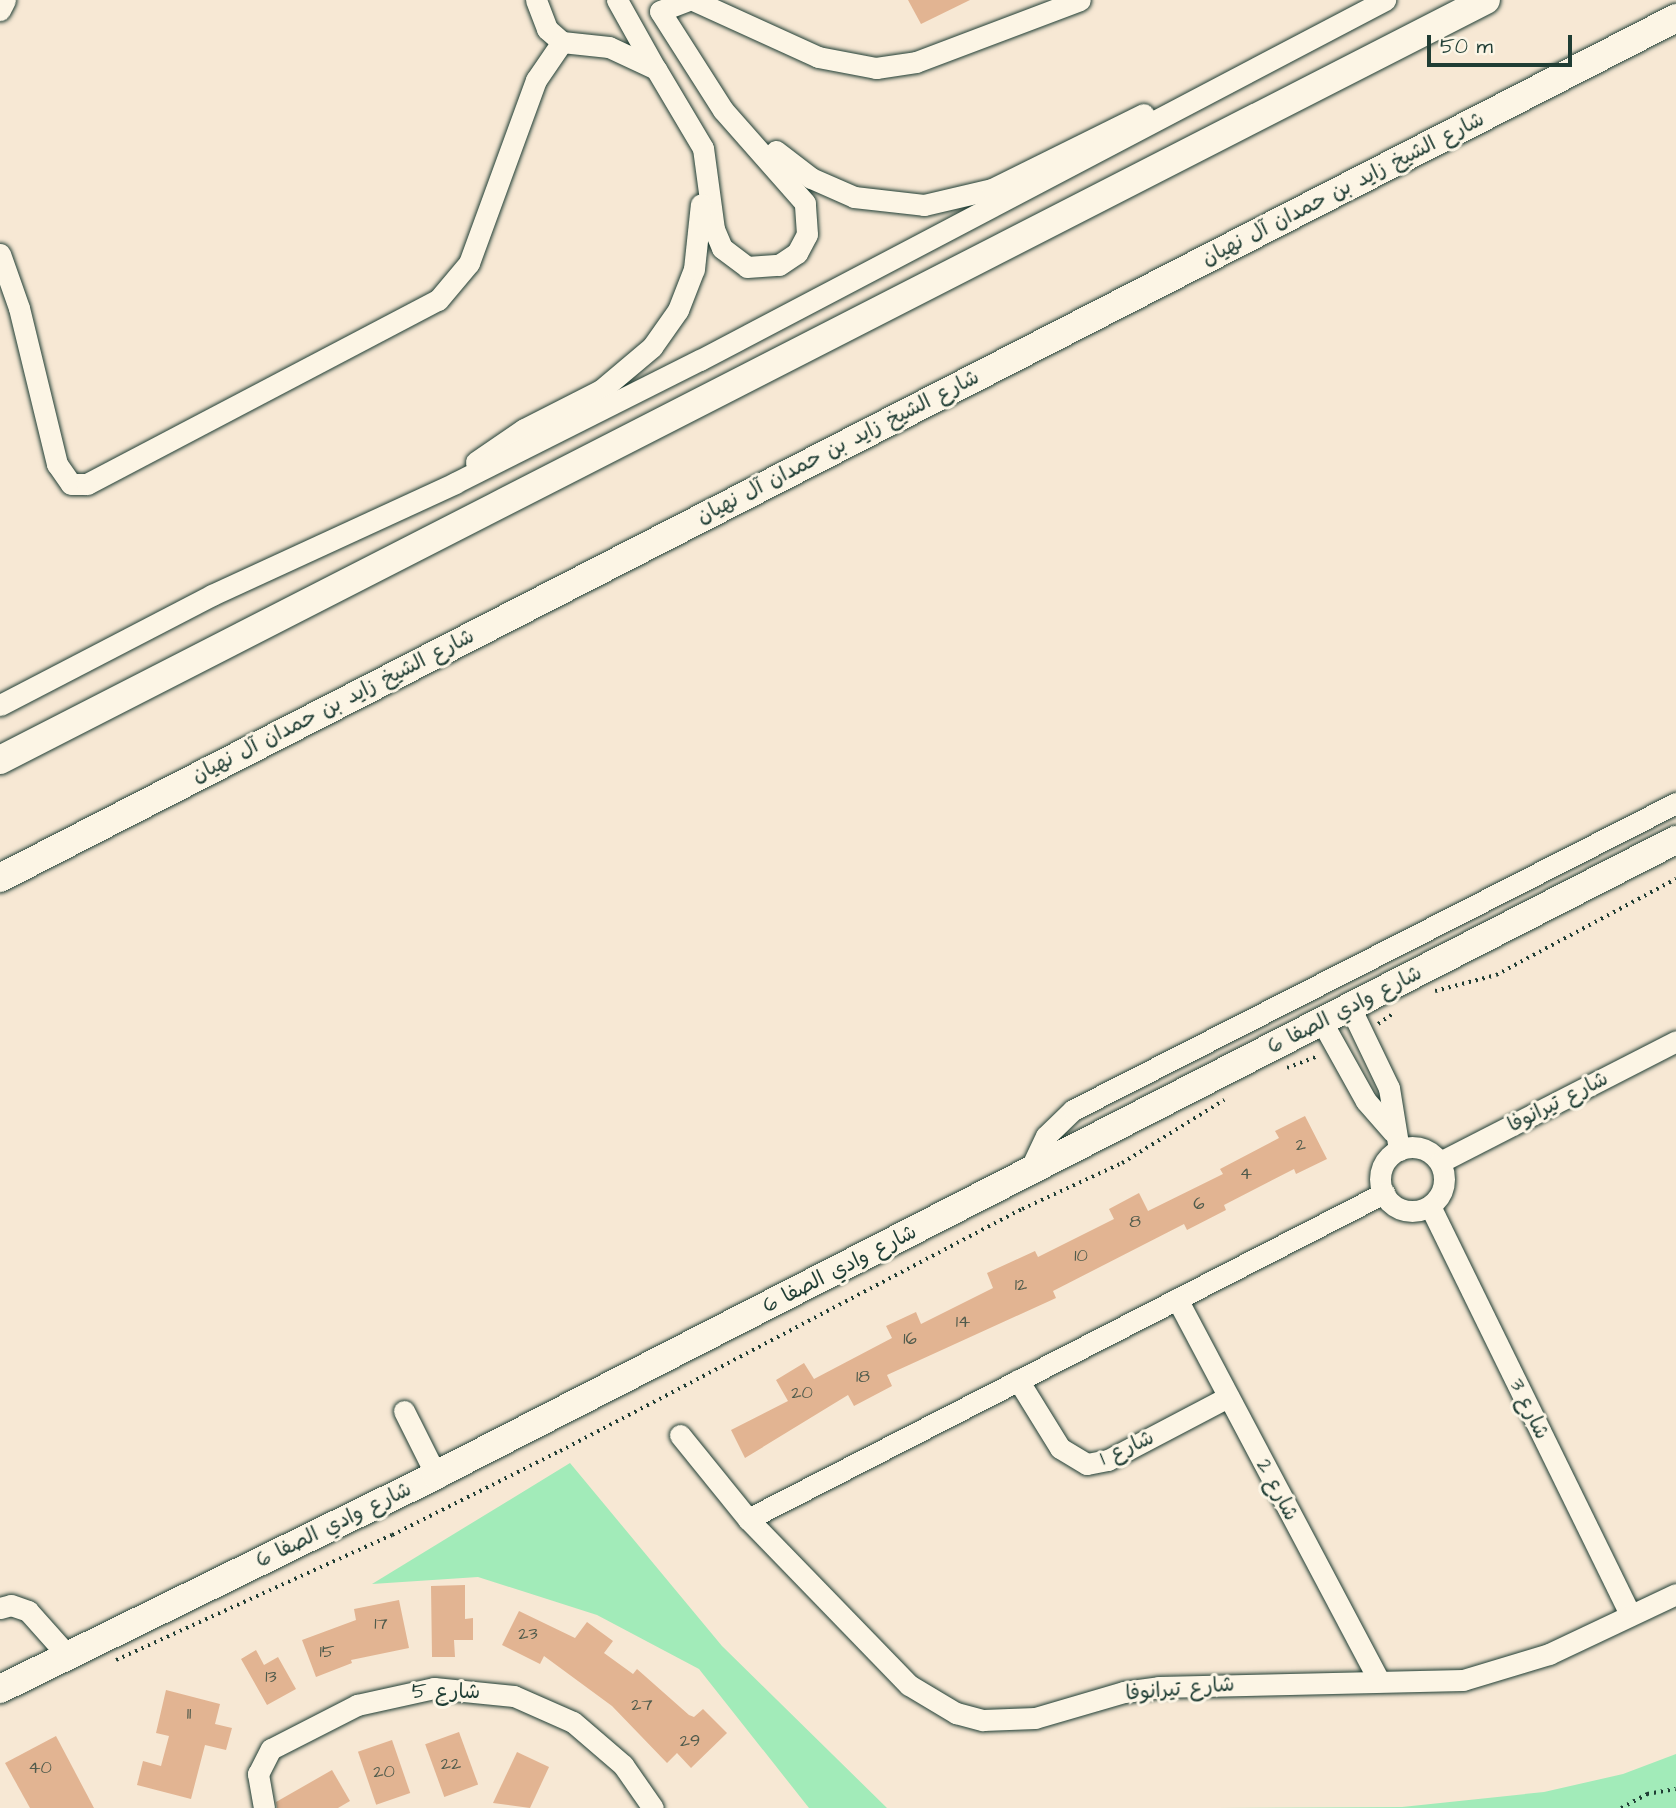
<!DOCTYPE html>
<meta charset="utf-8">
<style>
body{margin:0}
#map{position:relative;width:1676px;height:1808px;overflow:hidden;background:#f7e8d4;font-family:"Architects Daughter","Playpen Sans Arabic",sans-serif}
div>[style]{position:absolute}
[style*='--x']{left:calc(var(--x)*1px);top:calc(var(--y)*1px);width:calc(var(--w)*1px);rotate:calc(var(--a)*1deg)}
.green>*{inset:0;background:#a2ebb9}
.building>*{inset:0;background:#e2b492;transform-origin:0 0}
.path>*{height:3.5px;margin-top:-1.75px;transform-origin:0;background:repeating-linear-gradient(90deg,#1f3d34 0 2px,transparent 0 7px)}
.roads{filter:drop-shadow(0 0 2px #1f3d34) drop-shadow(0 0 2px #1f3d34)}
.minor>*{height:21px;margin:-10.5px;padding:0 10.5px;transform-origin:10.5px;border-radius:10.5px;background:#fcf5e5}
.minor>.ring{margin:-10.5px;padding:0;box-sizing:content-box;background:none;border:21px solid #fcf5e5;border-radius:50%}
.major>*{height:28px;margin:-14px;padding:0 14px;transform-origin:14px;border-radius:14px;background:#fcf5e5}
span{translate:-50% -50%;white-space:nowrap;text-align:center;line-height:1.15;-webkit-text-stroke:6px #fcf5e5;paint-order:stroke}
.number-label{font-size:18px;color:#505b4c}
.number-label span{-webkit-text-stroke-width:0}
.street-label{font-size:21px;color:#1f3d34}
.scale{position:absolute;left:1427px;top:35px;width:145px;height:32px;box-sizing:border-box;border:4px solid #1f3d34;border-top:0;padding-left:9px;font-size:21px;line-height:24px;white-space:nowrap;color:#1f3d34;-webkit-text-stroke:5px #fcf5e5;paint-order:stroke}
</style>
<div id="map">
<div class="green">
<div style="clip-path:polygon(570px 1463px,722px 1646px,887px 1808px,809px 1808px,699px 1669px,597px 1615px,478px 1577px,372px 1584px)"></div>
<div style="clip-path:polygon(1676px 1754px,1676px 1808px,1215px 1808px,1402px 1807px,1544px 1792px,1623px 1774px)"></div>
</div>
<div class="building">
<div style="clip-path:polygon(908px 0,970px 0,921px 24px)"></div>
<div style="clip-path:polygon(1305px 1116px,1327px 1159px,1296px 1174px,1294px 1169px,1224px 1205px,1226px 1210px,1187px 1230px,1184px 1224px,1053px 1291px,1056px 1298px,887px 1375px,892px 1386px,854px 1406px,848px 1395px,745px 1458px,731px 1430px,788px 1401px,776px 1380px,804px 1363px,814px 1379px,892px 1338px,886px 1326px,916px 1312px,921px 1324px,993px 1288px,987px 1273px,1035px 1251px,1038px 1257px,1114px 1219px,1109px 1209px,1139px 1193px,1148px 1211px,1223px 1174px,1220px 1169px,1279px 1138px,1275px 1131px)"></div>
<div style="clip-path:polygon(465px 1585px,465px 1619px,473px 1618px,473px 1640px,454px 1640px,455px 1657px,432px 1657px,431px 1586px)"></div>
<div style="clip-path:polygon(399px 1600px,409px 1648px,351px 1660px,352px 1663px,316px 1677px,302px 1640px,356px 1620px,354px 1609px)"></div>
<div style="clip-path:polygon(519px 1611px,575px 1638px,587px 1622px,613px 1641px,604px 1653px,633px 1674px,637px 1669px,689px 1715px,694px 1717px,703px 1709px,727px 1733px,691px 1768px,677px 1753px,667px 1763px,612px 1706px,544px 1656px,540px 1664px,502px 1645px)"></div>
<div style="clip-path:polygon(256px 1650px,264px 1665px,278px 1657px,296px 1689px,267px 1705px,241px 1659px)"></div>
<div style="clip-path:polygon(166px 1690px,220px 1704px,215px 1724px,232px 1728px,226px 1750px,205px 1745px,191px 1799px,137px 1785px,143px 1761px,161px 1766px,169px 1736px,156px 1733px)"></div>
<div style="left:459px;top:1732px;width:56px;height:36px;rotate:70deg"></div>
<div style="clip-path:polygon(56px 1736px,94px 1808px,30px 1808px,5px 1763px)"></div>
<div style="left:392px;top:1740px;width:56px;height:36px;rotate:71deg"></div>
<div style="clip-path:polygon(517px 1752px,549px 1767px,530px 1808px,493px 1803px)"></div>
<div style="clip-path:polygon(332px 1770px,350px 1801px,338px 1808px,277px 1808px,276px 1802px)"></div>
</div>
<div class="path">
<div style="--x:1435;--y:991;--w:63;--a:-14.7"></div>
<div style="--x:1496;--y:975;--w:204;--a:-28.1"></div>
<div style="--x:1378;--y:1024;--w:19;--a:-35"></div>
<div style="--x:1287;--y:1068;--w:33;--a:-21"></div>
<div style="--x:116;--y:1660;--w:303;--a:-24.4"></div>
<div style="--x:392;--y:1535;--w:188;--a:-26.6"></div>
<div style="--x:560;--y:1451;--w:522;--a:-27.65"></div>
<div style="--x:1022;--y:1209;--w:110;--a:-24.7"></div>
<div style="--x:1122;--y:1163;--w:120;--a:-31.7"></div>
<div style="--x:1621;--y:1808;--w:30;--a:-28"></div>
<div style="--x:1647;--y:1794;--w:29;--a:-10"></div>
</div>
<div class="roads">
<div class="minor">
<div style="--x:536;--y:0;--w:31;--a:69"></div>
<div style="--x:547;--y:29;--w:20;--a:41"></div>
<div style="--x:562;--y:42;--w:47;--a:6.1"></div>
<div style="--x:609;--y:47;--w:52;--a:25.1"></div>
<div style="--x:656;--y:69;--w:92;--a:59.3"></div>
<div style="--x:703;--y:148;--w:82;--a:82.3"></div>
<div style="--x:714;--y:229;--w:21;--a:67"></div>
<div style="--x:722;--y:248;--w:31;--a:37"></div>
<div style="--x:747;--y:267;--w:32;--a:-4"></div>
<div style="--x:779;--y:265;--w:22;--a:-34"></div>
<div style="--x:797;--y:253;--w:21;--a:-62"></div>
<div style="--x:807;--y:234;--w:31;--a:-94"></div>
<div style="--x:805;--y:203;--w:124;--a:-131.4"></div>
<div style="--x:723;--y:110;--w:117;--a:-122.5"></div>
<div style="--x:660;--y:11;--w:30;--a:-21"></div>
<div style="--x:617;--y:0;--w:78;--a:60.8"></div>
<div style="--x:693;--y:0;--w:137;--a:24.5"></div>
<div style="--x:818;--y:57;--w:59;--a:10.7"></div>
<div style="--x:876;--y:68;--w:40;--a:-8.5"></div>
<div style="--x:916;--y:62;--w:175;--a:-20.7"></div>
<div style="--x:0;--y:10;--w:11;--a:-63"></div>
<div style="--x:776;--y:151;--w:44;--a:37.6"></div>
<div style="--x:811;--y:178;--w:47;--a:23.8"></div>
<div style="--x:854;--y:197;--w:70;--a:6.5"></div>
<div style="--x:924;--y:205;--w:70;--a:-13.2"></div>
<div style="--x:992;--y:189;--w:169;--a:-26.3"></div>
<div style="--x:0;--y:254;--w:57;--a:70.6"></div>
<div style="--x:19;--y:308;--w:161;--a:76.3"></div>
<div style="--x:57;--y:464;--w:24;--a:55"></div>
<div style="--x:71;--y:484;--w:16;--a:0"></div>
<div style="--x:87;--y:484;--w:396;--a:-27.7"></div>
<div style="--x:438;--y:300;--w:48;--a:-50"></div>
<div style="--x:469;--y:263;--w:195;--a:-69.9"></div>
<div style="--x:536;--y:80;--w:46;--a:-55.6"></div>
<div style="--x:476;--y:462;--w:58;--a:-34.5"></div>
<div style="--x:524;--y:429;--w:86;--a:-26.9"></div>
<div style="--x:601;--y:390;--w:67;--a:-40.1"></div>
<div style="--x:652;--y:347;--w:45;--a:-54.9"></div>
<div style="--x:678;--y:310;--w:44;--a:-68.7"></div>
<div style="--x:694;--y:269;--w:65;--a:-83.9"></div>
<div style="--x:0;--y:705;--w:239;--a:-27.4"></div>
<div style="--x:212;--y:595;--w:268;--a:-24.7"></div>
<div style="--x:455;--y:483;--w:274;--a:-26.7"></div>
<div style="--x:700;--y:360;--w:774;--a:-27.72"></div>
<div style="--x:1350;--y:1007;--w:90;--a:64.3"></div>
<div style="--x:1389;--y:1088;--w:63;--a:80.8"></div>
<div style="--x:1322;--y:1022;--w:90;--a:60.9"></div>
<div style="--x:1366;--y:1101;--w:41;--a:48.9"></div>
<div class="ring" style="left:1380px;top:1147px;width:43px;height:43px"></div>
<div style="--x:1440;--y:1162;--w:265;--a:-27.1"></div>
<div style="--x:1028;--y:1174;--w:42;--a:-64.7"></div>
<div style="--x:1046;--y:1136;--w:37;--a:-44"></div>
<div style="--x:1073;--y:1110;--w:677;--a:-26.98"></div>
<div style="--x:1430;--y:1206;--w:453;--a:63.9"></div>
<div style="--x:1177;--y:1299;--w:432;--a:62.1"></div>
<div style="--x:1018;--y:1380;--w:80;--a:58.3"></div>
<div style="--x:1060;--y:1448;--w:31;--a:31"></div>
<div style="--x:1087;--y:1464;--w:21;--a:-11"></div>
<div style="--x:1108;--y:1460;--w:136;--a:-27.7"></div>
<div style="--x:404;--y:1411;--w:72;--a:63.4"></div>
<div style="--x:680;--y:1435;--w:108;--a:51"></div>
<div style="--x:748;--y:1519;--w:231;--a:45.9"></div>
<div style="--x:909;--y:1685;--w:55;--a:30.8"></div>
<div style="--x:956;--y:1713;--w:28;--a:15"></div>
<div style="--x:983;--y:1720;--w:52;--a:-2.2"></div>
<div style="--x:1035;--y:1718;--w:93;--a:-16.3"></div>
<div style="--x:1124;--y:1692;--w:35;--a:-8"></div>
<div style="--x:1159;--y:1687;--w:304;--a:-1.3"></div>
<div style="--x:1463;--y:1680;--w:90;--a:-16.8"></div>
<div style="--x:1549;--y:1654;--w:140;--a:-25.3"></div>
<div style="--x:748;--y:1519;--w:715;--a:-27.14"></div>
<div style="--x:0;--y:1608;--w:11;--a:-15"></div>
<div style="--x:11;--y:1605;--w:18;--a:19"></div>
<div style="--x:28;--y:1611;--w:62;--a:48.3"></div>
<div style="--x:264;--y:1808;--w:35;--a:-100"></div>
<div style="--x:258;--y:1774;--w:28;--a:-63"></div>
<div style="--x:271;--y:1749;--w:97;--a:-27.1"></div>
<div style="--x:357;--y:1705;--w:79;--a:-12.4"></div>
<div style="--x:434;--y:1688;--w:80;--a:5.7"></div>
<div style="--x:514;--y:1696;--w:64;--a:23.8"></div>
<div style="--x:573;--y:1722;--w:66;--a:40.7"></div>
<div style="--x:623;--y:1765;--w:52;--a:55.1"></div>
</div>
<div class="major">
<div style="--x:0;--y:760;--w:1669;--a:-27.09"></div>
<div style="--x:0;--y:878;--w:1884;--a:-27.16"></div>
<div style="--x:0;--y:1689;--w:486;--a:-26.1"></div>
<div style="--x:436;--y:1475;--w:1393;--a:-27.12"></div>
</div>
</div>
<div class="number-label">
<span style="left:1301px;top:1145px">2</span>
<span style="left:1246px;top:1174px">4</span>
<span style="left:1199px;top:1204px">6</span>
<span style="left:1135px;top:1222px">8</span>
<span style="left:1081px;top:1256px">10</span>
<span style="left:1021px;top:1285px">12</span>
<span style="left:963px;top:1322px">14</span>
<span style="left:910px;top:1339px">16</span>
<span style="left:863px;top:1377px">18</span>
<span style="left:802px;top:1393px">20</span>
<span style="left:381px;top:1624px">17</span>
<span style="left:528px;top:1634px">23</span>
<span style="left:327px;top:1652px">15</span>
<span style="left:271px;top:1677px">13</span>
<span style="left:642px;top:1705px">27</span>
<span style="left:189px;top:1714px">11</span>
<span style="left:690px;top:1741px">29</span>
<span style="left:451px;top:1764px">22</span>
<span style="left:40px;top:1768px">40</span>
<span style="left:384px;top:1772px">20</span>
</div>
<div class="street-label">
<span style="left:1343px;top:189px;rotate:-27deg">شارع الشيخ زايد بن حمدان آل نهيان</span>
<span style="left:838px;top:447px;rotate:-27deg">شارع الشيخ زايد بن حمدان آل نهيان</span>
<span style="left:333px;top:706px;rotate:-27deg">شارع الشيخ زايد بن حمدان آل نهيان</span>
<span style="left:1345px;top:1010px;rotate:-27deg">شارع وادي الصفا 6</span>
<span style="left:1558px;top:1102px;rotate:-27deg">شارع تيرانوفا</span>
<span style="left:840px;top:1269px;rotate:-27deg">شارع وادي الصفا 6</span>
<span style="left:1529px;top:1409px;rotate:64deg">شارع 3</span>
<span style="left:1127px;top:1448px;rotate:-24deg">شارع 1</span>
<span style="left:1277px;top:1490px;rotate:62deg">شارع 2</span>
<span style="left:334px;top:1525px;rotate:-26deg">شارع وادي الصفا 6</span>
<span style="left:1180px;top:1689px;rotate:-5deg">شارع تيرانوفا</span>
<span style="left:446px;top:1692px">شارع 5</span>
</div>
<div class="scale">50 m</div>
</div>
